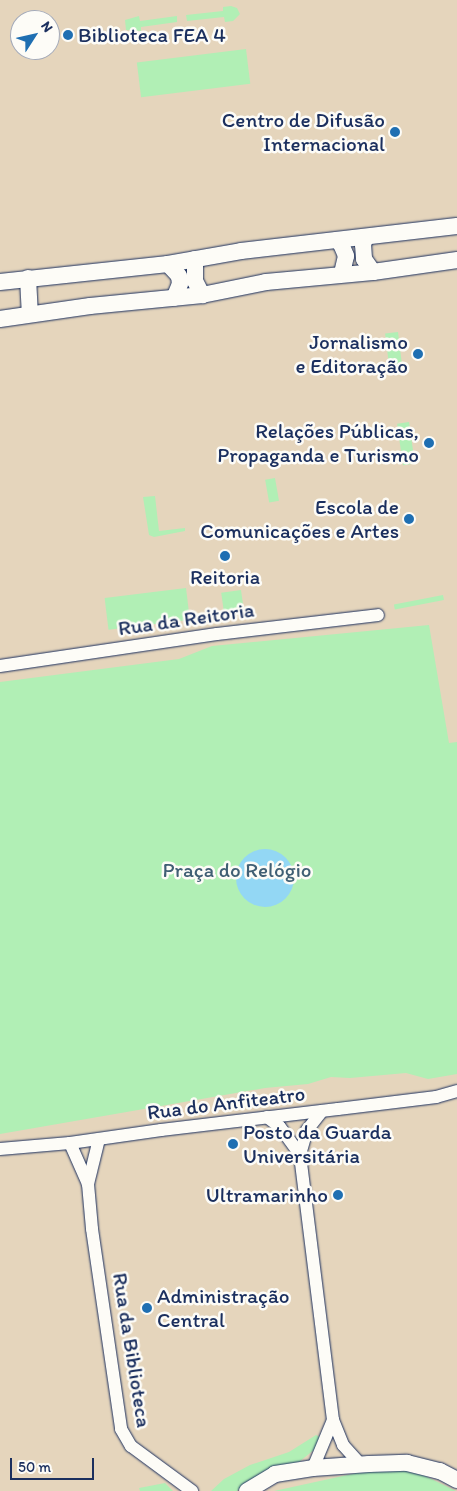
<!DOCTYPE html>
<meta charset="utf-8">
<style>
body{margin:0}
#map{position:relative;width:457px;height:1491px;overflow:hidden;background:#efe5d4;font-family:Itim,sans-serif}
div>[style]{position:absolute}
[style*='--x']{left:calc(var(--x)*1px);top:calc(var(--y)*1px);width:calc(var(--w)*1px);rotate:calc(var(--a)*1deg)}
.built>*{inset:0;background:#e5d5bc}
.green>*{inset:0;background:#b1efb5;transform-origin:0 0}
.water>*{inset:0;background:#93d7f4}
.round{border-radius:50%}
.roads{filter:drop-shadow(0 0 1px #1b2f5e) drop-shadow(0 0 1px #1b2f5e)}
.minor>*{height:12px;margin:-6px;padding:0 6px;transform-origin:6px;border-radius:6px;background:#fdfcf7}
.tertiary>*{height:16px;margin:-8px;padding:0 8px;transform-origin:8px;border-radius:8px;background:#fdfcf7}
.dots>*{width:14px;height:14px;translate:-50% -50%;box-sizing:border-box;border:2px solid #fdfcf7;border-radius:50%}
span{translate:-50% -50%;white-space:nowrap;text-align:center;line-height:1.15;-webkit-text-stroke:5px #fdfcf7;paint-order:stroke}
.poi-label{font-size:21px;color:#1b2f5e}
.left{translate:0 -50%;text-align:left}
.right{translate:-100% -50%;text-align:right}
.street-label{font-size:21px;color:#1b2f5e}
.park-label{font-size:21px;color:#405f74}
.north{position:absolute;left:10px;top:10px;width:50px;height:50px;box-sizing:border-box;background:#fdfcf7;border:1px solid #a3aaba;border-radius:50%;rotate:55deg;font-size:14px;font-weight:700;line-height:20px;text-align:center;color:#1b2f5e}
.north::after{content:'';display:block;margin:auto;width:18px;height:22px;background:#1f6fb2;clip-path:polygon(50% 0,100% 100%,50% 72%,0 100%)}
.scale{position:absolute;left:10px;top:1458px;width:84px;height:22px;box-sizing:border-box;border:2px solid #1b2f5e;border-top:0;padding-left:6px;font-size:15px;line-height:18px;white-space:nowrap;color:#1b2f5e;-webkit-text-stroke:4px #fdfcf7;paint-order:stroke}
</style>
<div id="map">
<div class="built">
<div style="clip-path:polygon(evenodd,0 0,457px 0,457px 1491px,0 1491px,0 0,20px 20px,50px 20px,50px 50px,20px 50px,20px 20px)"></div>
</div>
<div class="green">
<div style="clip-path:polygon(231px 6px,237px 8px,240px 14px,233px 21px,225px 22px,224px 17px,187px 21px,186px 15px,223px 11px,223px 7px)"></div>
<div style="clip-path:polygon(139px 16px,140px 21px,177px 16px,177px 22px,141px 27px,141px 31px,126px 30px,125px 20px)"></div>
<div style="left:246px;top:49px;width:35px;height:110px;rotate:83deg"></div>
<div style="left:398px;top:332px;width:42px;height:13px;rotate:83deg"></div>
<div style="left:409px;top:422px;width:42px;height:12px;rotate:82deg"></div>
<div style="left:275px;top:478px;width:23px;height:10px;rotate:80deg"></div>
<div style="clip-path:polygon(155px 496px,159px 531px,185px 528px,185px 531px,154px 537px,149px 535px,143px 497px)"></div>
<div style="left:186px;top:588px;width:32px;height:82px;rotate:83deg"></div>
<div style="left:241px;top:590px;width:22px;height:20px;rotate:82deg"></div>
<div style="left:443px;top:595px;width:5px;height:50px;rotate:79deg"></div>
<div style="clip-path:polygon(429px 625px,449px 743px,457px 742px,457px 1074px,428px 1079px,406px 1073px,350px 1078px,331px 1077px,308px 1084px,265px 1088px,0 1134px,0 682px,179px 659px,212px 646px)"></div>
<div style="clip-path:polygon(316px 1435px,320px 1437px,315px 1449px,299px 1462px,244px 1485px,237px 1491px,211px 1491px,224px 1479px,250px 1465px,289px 1452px)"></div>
<div style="clip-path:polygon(384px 1467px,417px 1472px,456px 1491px,274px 1491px)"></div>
<div style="clip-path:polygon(165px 1483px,173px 1491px,140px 1491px,139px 1488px)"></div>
</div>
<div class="water">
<div class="round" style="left:236px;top:849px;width:58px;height:58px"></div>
</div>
<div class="roads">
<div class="minor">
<div style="--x:0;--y:666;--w:219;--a:-8.4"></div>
<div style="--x:217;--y:634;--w:162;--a:-6.7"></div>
<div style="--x:322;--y:1111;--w:24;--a:128"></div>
<div style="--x:307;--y:1130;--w:26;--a:106"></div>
<div style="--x:300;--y:1155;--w:267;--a:82.9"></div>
<div style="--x:333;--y:1420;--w:27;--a:68"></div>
<div style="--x:343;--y:1445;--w:27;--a:48"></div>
<div style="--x:267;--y:1117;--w:16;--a:38"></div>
<div style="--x:280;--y:1127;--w:34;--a:54"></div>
<div style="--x:70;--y:1143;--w:45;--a:66.3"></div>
<div style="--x:88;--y:1184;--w:45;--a:84.9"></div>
<div style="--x:92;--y:1229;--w:202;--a:81.7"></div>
<div style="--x:121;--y:1429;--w:20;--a:60"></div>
<div style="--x:131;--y:1446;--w:76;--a:36.4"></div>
<div style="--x:0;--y:1149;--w:70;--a:-4.9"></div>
<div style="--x:70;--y:1143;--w:92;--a:-8.1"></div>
<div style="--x:161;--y:1130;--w:178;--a:-6.8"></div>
<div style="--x:338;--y:1109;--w:99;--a:-7"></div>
<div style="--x:436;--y:1097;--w:22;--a:-16"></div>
<div style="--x:88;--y:1184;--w:46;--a:-76.3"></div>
<div style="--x:313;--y:1468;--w:52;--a:-67.4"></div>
</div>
<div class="tertiary">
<div style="--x:366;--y:237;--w:8;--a:113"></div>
<div style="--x:363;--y:244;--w:15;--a:86"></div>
<div style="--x:364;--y:259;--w:16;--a:55"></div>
<div style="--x:337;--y:240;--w:6;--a:45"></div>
<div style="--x:341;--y:244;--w:13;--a:67"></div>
<div style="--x:346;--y:256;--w:17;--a:103"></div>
<div style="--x:195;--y:259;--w:22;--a:90"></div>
<div style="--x:195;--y:281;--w:16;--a:63"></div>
<div style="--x:168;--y:264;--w:16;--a:47"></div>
<div style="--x:179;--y:276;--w:8;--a:83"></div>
<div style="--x:180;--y:284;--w:15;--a:113"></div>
<div style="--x:28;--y:278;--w:36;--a:87"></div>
<div style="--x:0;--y:282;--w:169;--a:-6.1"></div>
<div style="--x:168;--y:264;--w:74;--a:-10.1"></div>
<div style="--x:241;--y:251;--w:217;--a:-6.6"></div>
<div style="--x:0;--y:319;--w:91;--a:-8.2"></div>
<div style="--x:90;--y:306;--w:113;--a:-5.6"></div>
<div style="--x:202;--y:295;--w:65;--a:-11.5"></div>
<div style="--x:266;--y:282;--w:107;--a:-5.3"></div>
<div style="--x:373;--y:272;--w:85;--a:-8.1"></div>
<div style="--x:247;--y:1491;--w:33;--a:-31"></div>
<div style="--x:275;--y:1474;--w:38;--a:-9"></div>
<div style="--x:313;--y:1468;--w:56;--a:-4.1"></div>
<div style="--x:369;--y:1464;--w:38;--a:-2"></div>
<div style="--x:407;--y:1463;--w:34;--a:14"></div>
<div style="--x:440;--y:1471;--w:19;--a:28"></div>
</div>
</div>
<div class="dots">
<div style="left:68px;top:35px;background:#1f6fb2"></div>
<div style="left:395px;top:132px;background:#1f6fb2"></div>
<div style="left:418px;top:354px;background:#1f6fb2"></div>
<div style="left:429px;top:443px;background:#1f6fb2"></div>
<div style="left:409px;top:519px;background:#1f6fb2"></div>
<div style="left:225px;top:556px;background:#1f6fb2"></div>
<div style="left:233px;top:1144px;background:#1f6fb2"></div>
<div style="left:338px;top:1195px;background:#1f6fb2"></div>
<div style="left:147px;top:1308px;background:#1f6fb2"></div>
</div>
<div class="poi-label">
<span class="left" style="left:78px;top:35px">Biblioteca FEA 4</span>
<span class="right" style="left:385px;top:132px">Centro de Difusão<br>Internacional</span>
<span class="right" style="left:408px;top:354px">Jornalismo<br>e Editoração</span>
<span class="right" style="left:419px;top:443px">Relações Públicas,<br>Propaganda e Turismo</span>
<span class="right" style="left:399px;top:519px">Escola de<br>Comunicações e Artes</span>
<span style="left:225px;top:577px">Reitoria</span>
<span class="left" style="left:243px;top:1144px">Posto da Guarda<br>Universitária</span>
<span class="right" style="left:328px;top:1195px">Ultramarinho</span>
<span class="left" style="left:157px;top:1308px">Administração<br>Central</span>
</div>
<div class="street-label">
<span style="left:186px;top:619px;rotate:-8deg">Rua da Reitoria</span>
<span style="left:226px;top:1103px;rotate:-7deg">Rua do Anfiteatro</span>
<span style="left:132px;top:1350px;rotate:81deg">Rua da Biblioteca</span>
</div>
<div class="park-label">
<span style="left:237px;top:870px">Praça do Relógio</span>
</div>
<div class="north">N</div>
<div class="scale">50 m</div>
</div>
